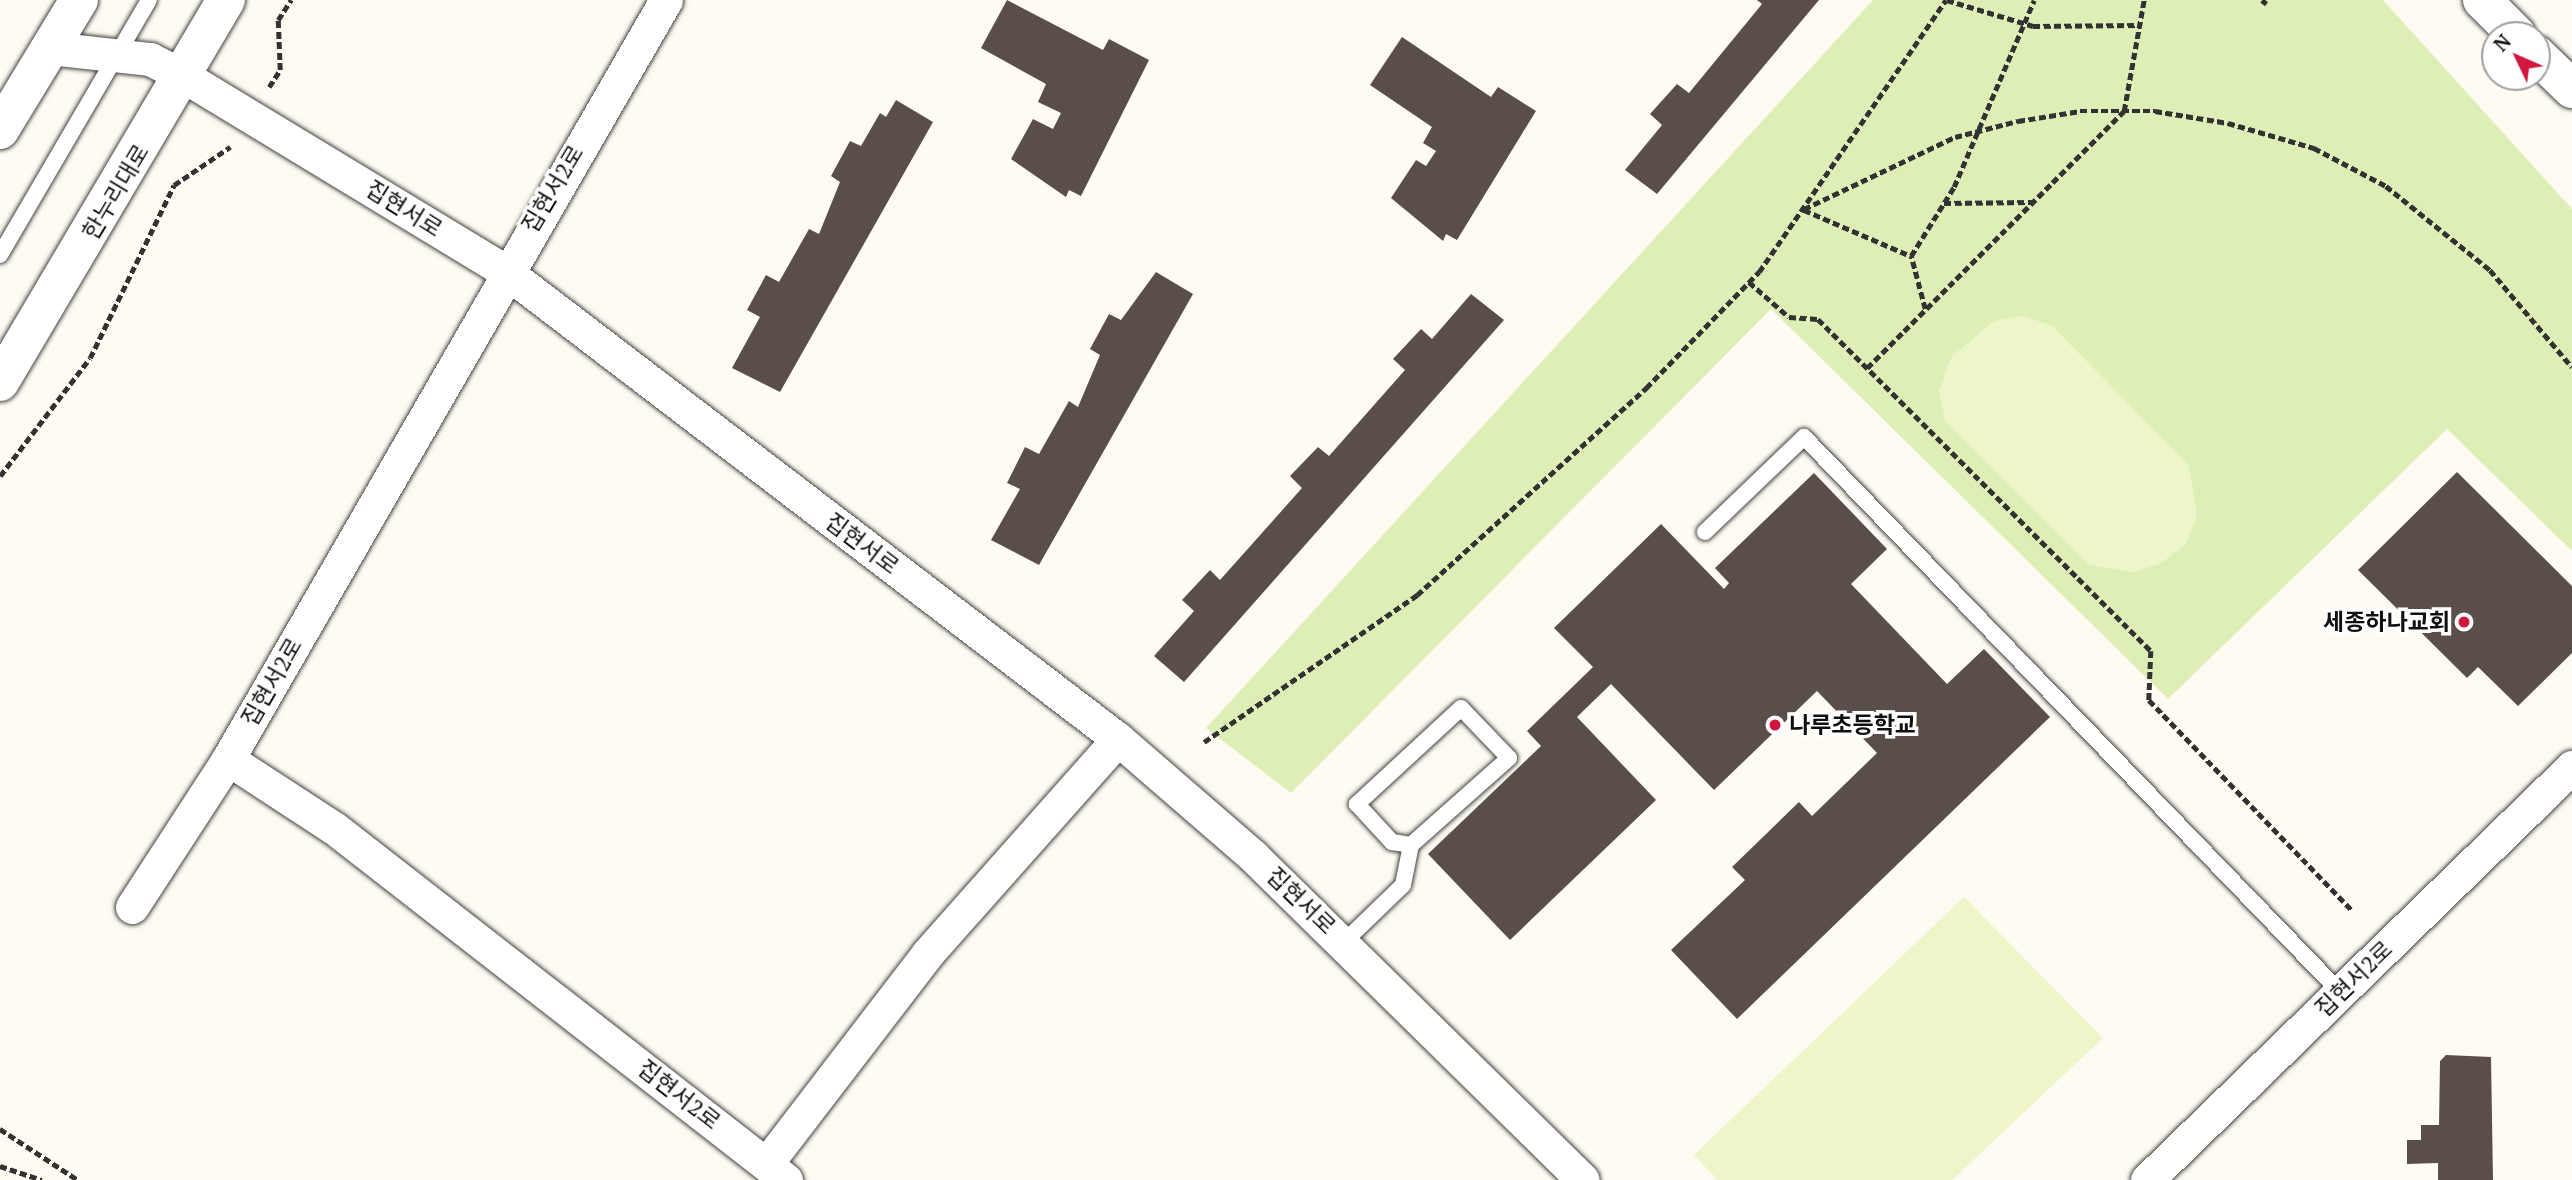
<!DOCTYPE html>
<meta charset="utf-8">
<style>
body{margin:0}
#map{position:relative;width:2572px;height:1180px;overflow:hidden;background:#fffaf2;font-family:"PT Serif","Noto Sans KR",serif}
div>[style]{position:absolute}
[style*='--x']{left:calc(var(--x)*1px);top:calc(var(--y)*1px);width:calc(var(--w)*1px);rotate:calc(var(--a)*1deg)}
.green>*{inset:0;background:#ddefb6}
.pitch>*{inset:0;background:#edf5c9}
.building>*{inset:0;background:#5a4e4a}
.path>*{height:4.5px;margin-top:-2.25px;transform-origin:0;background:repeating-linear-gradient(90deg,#323232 0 7px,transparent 0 10.5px)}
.roads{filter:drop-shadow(0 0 2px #434343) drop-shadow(0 0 2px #434343)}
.service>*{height:16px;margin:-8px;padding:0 8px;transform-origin:8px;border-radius:8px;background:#fff}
.minor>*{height:33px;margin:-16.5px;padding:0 16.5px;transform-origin:16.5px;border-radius:16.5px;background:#fff}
.tertiary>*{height:38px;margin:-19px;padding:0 19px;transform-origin:19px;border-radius:19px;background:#fff}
.dots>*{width:19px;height:19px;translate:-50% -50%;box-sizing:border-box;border:4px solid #fff;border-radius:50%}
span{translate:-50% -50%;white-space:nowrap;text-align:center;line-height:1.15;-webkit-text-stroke:7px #fff;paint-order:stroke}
.street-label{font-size:23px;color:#101010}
.poi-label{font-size:23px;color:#101010;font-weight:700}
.right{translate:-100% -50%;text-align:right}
.left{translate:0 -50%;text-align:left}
.north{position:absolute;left:2481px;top:21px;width:70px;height:70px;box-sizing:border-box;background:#fff;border:2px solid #9f9f9f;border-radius:50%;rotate:314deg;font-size:19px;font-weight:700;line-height:28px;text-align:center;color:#101010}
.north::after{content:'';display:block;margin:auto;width:24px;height:32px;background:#d1163f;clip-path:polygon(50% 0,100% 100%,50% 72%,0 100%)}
</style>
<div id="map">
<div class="green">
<div style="clip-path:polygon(1873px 0,2383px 0,2572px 209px,2572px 551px,2447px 429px,2168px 699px,1771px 309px,1291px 793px,1206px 728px)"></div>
</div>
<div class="pitch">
<div style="clip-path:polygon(2023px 316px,2051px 325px,2189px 465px,2197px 515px,2185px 545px,2160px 564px,2133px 572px,2089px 565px,1945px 421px,1939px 390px,1952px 356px,1994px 321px)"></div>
<div style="clip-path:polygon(1964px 897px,2103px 1038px,1952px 1180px,1718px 1180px,1694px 1155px)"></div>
</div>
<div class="building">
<div style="clip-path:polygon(1007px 0,1103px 50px,1109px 39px,1149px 60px,1081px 196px,1069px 190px,1066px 197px,1011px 159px,1033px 119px,1053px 129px,1061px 113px,1038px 102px,1046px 84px,981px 48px)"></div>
<div style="clip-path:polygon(1757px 0,1819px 0,1657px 194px,1625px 170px,1662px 125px,1650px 114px,1677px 84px,1689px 93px,1762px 4px)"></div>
<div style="clip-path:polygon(1402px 37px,1491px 97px,1498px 87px,1536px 111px,1457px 240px,1446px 234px,1443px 241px,1391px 198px,1416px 160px,1426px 166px,1436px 151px,1423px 143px,1432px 127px,1370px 85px)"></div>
<div style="clip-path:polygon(896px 100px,933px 122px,780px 392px,732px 368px,760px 317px,747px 310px,766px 275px,779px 282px,809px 229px,819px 234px,840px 182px,831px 176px,850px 141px,861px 146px,880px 113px,886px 117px)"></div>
<div style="clip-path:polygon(1156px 272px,1193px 294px,1039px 565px,991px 540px,1020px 489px,1007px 483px,1025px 447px,1039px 454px,1069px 401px,1078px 407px,1100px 355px,1090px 349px,1109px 314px,1121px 320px)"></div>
<div style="clip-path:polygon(1471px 294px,1504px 320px,1184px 682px,1154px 656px,1194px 611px,1182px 600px,1210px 570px,1220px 580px,1302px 488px,1290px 476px,1318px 447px,1329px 456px,1405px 370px,1393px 359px,1421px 329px,1432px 339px)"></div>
<div style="clip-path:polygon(2457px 472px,2572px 586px,2572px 653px,2518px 706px,2478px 667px,2467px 678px,2358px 570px)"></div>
<div style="clip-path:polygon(1814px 473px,1887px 549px,1851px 584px,1947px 684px,1984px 649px,2050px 717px,1737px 1019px,1671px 950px,1745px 880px,1732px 867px,1799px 802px,1812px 816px,1877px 753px,1817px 691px,1714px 790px,1611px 684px,1577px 717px,1656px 800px,1510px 940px,1428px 854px,1541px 746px,1527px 731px,1593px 667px,1554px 628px,1661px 524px,1724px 589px,1729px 583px,1715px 568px)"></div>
<div style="clip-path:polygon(2446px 1055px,2491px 1057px,2493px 1180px,2438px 1180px,2438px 1163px,2407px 1164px,2407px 1140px,2421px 1140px,2421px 1125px,2439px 1125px,2440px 1061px)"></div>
</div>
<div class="path">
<div style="--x:1947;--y:0;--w:90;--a:16.8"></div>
<div style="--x:2033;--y:26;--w:106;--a:-0.5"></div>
<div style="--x:2262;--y:0;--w:6;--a:39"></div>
<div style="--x:269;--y:87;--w:20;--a:-57"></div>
<div style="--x:280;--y:70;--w:50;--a:-92.3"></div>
<div style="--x:278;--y:20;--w:24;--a:-57"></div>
<div style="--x:1944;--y:203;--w:89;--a:-0.6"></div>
<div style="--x:1804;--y:209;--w:167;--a:-25.5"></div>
<div style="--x:1955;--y:137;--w:65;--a:-14.3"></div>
<div style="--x:2018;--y:121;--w:63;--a:-9.2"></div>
<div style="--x:2080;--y:111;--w:75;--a:0"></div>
<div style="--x:2155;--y:111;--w:74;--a:9.3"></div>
<div style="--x:2228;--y:123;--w:90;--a:16.2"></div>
<div style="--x:2314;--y:148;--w:81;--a:27.8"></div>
<div style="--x:2386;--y:186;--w:134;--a:38.9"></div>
<div style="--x:2490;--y:270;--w:127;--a:49.8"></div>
<div style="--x:1804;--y:210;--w:116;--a:23.3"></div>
<div style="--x:1749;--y:282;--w:53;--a:41.2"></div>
<div style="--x:1789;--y:317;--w:29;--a:4"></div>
<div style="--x:1818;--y:319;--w:470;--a:44.9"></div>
<div style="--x:2151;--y:651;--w:49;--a:92.3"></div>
<div style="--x:2149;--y:700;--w:292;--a:46"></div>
<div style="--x:1925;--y:309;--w:55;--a:-104.8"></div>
<div style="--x:1911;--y:256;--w:81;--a:-58.1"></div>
<div style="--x:1954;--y:187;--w:203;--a:-66.8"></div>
<div style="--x:1867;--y:368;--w:363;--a:-45"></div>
<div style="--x:2124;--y:111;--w:113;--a:-79.8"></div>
<div style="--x:0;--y:476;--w:148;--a:-52.7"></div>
<div style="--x:90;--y:358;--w:192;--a:-64.1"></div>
<div style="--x:174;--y:185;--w:68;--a:-34.2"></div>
<div style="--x:1204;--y:742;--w:259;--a:-34.6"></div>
<div style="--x:1417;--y:595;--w:309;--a:-42.1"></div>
<div style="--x:1646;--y:388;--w:162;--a:-45.8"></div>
<div style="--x:1759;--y:272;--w:330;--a:-55.5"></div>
<div style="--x:0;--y:1129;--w:93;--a:33.2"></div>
<div style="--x:0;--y:1166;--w:44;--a:18.4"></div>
</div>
<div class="roads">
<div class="service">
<div style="--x:0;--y:255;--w:295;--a:-59.7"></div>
<div style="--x:1705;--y:532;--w:137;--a:-43.8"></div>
<div style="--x:1804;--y:437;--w:772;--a:46"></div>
<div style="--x:1344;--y:942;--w:82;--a:-44"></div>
<div style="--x:1403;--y:885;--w:41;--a:-78.7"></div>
<div style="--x:1411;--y:845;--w:131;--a:-41.6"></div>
<div style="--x:1509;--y:758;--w:69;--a:-133.8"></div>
<div style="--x:1461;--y:708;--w:142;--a:137.3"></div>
<div style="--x:1357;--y:804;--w:52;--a:47.4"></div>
<div style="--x:1392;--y:842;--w:19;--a:9"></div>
</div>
<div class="minor">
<div style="--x:50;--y:48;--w:101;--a:6.3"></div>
<div style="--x:150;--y:59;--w:39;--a:27"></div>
<div style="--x:185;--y:77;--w:374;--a:31.2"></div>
<div style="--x:505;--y:271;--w:771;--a:37.36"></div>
<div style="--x:1118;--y:739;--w:179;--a:40.9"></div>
<div style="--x:1253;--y:856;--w:462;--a:44.5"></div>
<div style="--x:228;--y:759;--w:126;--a:33.1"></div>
<div style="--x:334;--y:828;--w:573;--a:37.91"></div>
<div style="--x:132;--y:907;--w:176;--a:-57"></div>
<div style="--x:228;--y:759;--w:876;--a:-60.01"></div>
<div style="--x:767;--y:1163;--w:265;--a:-52.5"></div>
<div style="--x:928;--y:953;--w:286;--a:-48.4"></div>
<div style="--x:2147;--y:1180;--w:593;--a:-44.18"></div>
</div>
<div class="tertiary">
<div style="--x:2482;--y:0;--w:49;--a:45"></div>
<div style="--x:2537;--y:55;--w:49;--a:44.2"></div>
<div style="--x:0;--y:130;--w:152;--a:-58.7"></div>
<div style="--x:0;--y:382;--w:444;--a:-59.4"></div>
</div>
</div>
<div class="dots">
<div style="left:2464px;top:622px;background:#d1163f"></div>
<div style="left:1775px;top:725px;background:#d1163f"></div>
</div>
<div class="street-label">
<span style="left:553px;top:189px;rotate:-59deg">집현서2로</span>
<span style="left:116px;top:192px;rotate:-59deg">한누리대로</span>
<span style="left:404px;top:209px;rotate:32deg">집현서로</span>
<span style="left:862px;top:544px;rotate:37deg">집현서로</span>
<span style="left:272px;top:682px;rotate:-60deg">집현서2로</span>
<span style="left:1301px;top:901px;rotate:44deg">집현서로</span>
<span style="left:2354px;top:979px;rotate:-44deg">집현서2로</span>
<span style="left:679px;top:1095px;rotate:38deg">집현서2로</span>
</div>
<div class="poi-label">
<span class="right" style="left:2450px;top:622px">세종하나교회</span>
<span class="left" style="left:1789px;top:725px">나루초등학교</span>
</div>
<div class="north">N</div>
</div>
